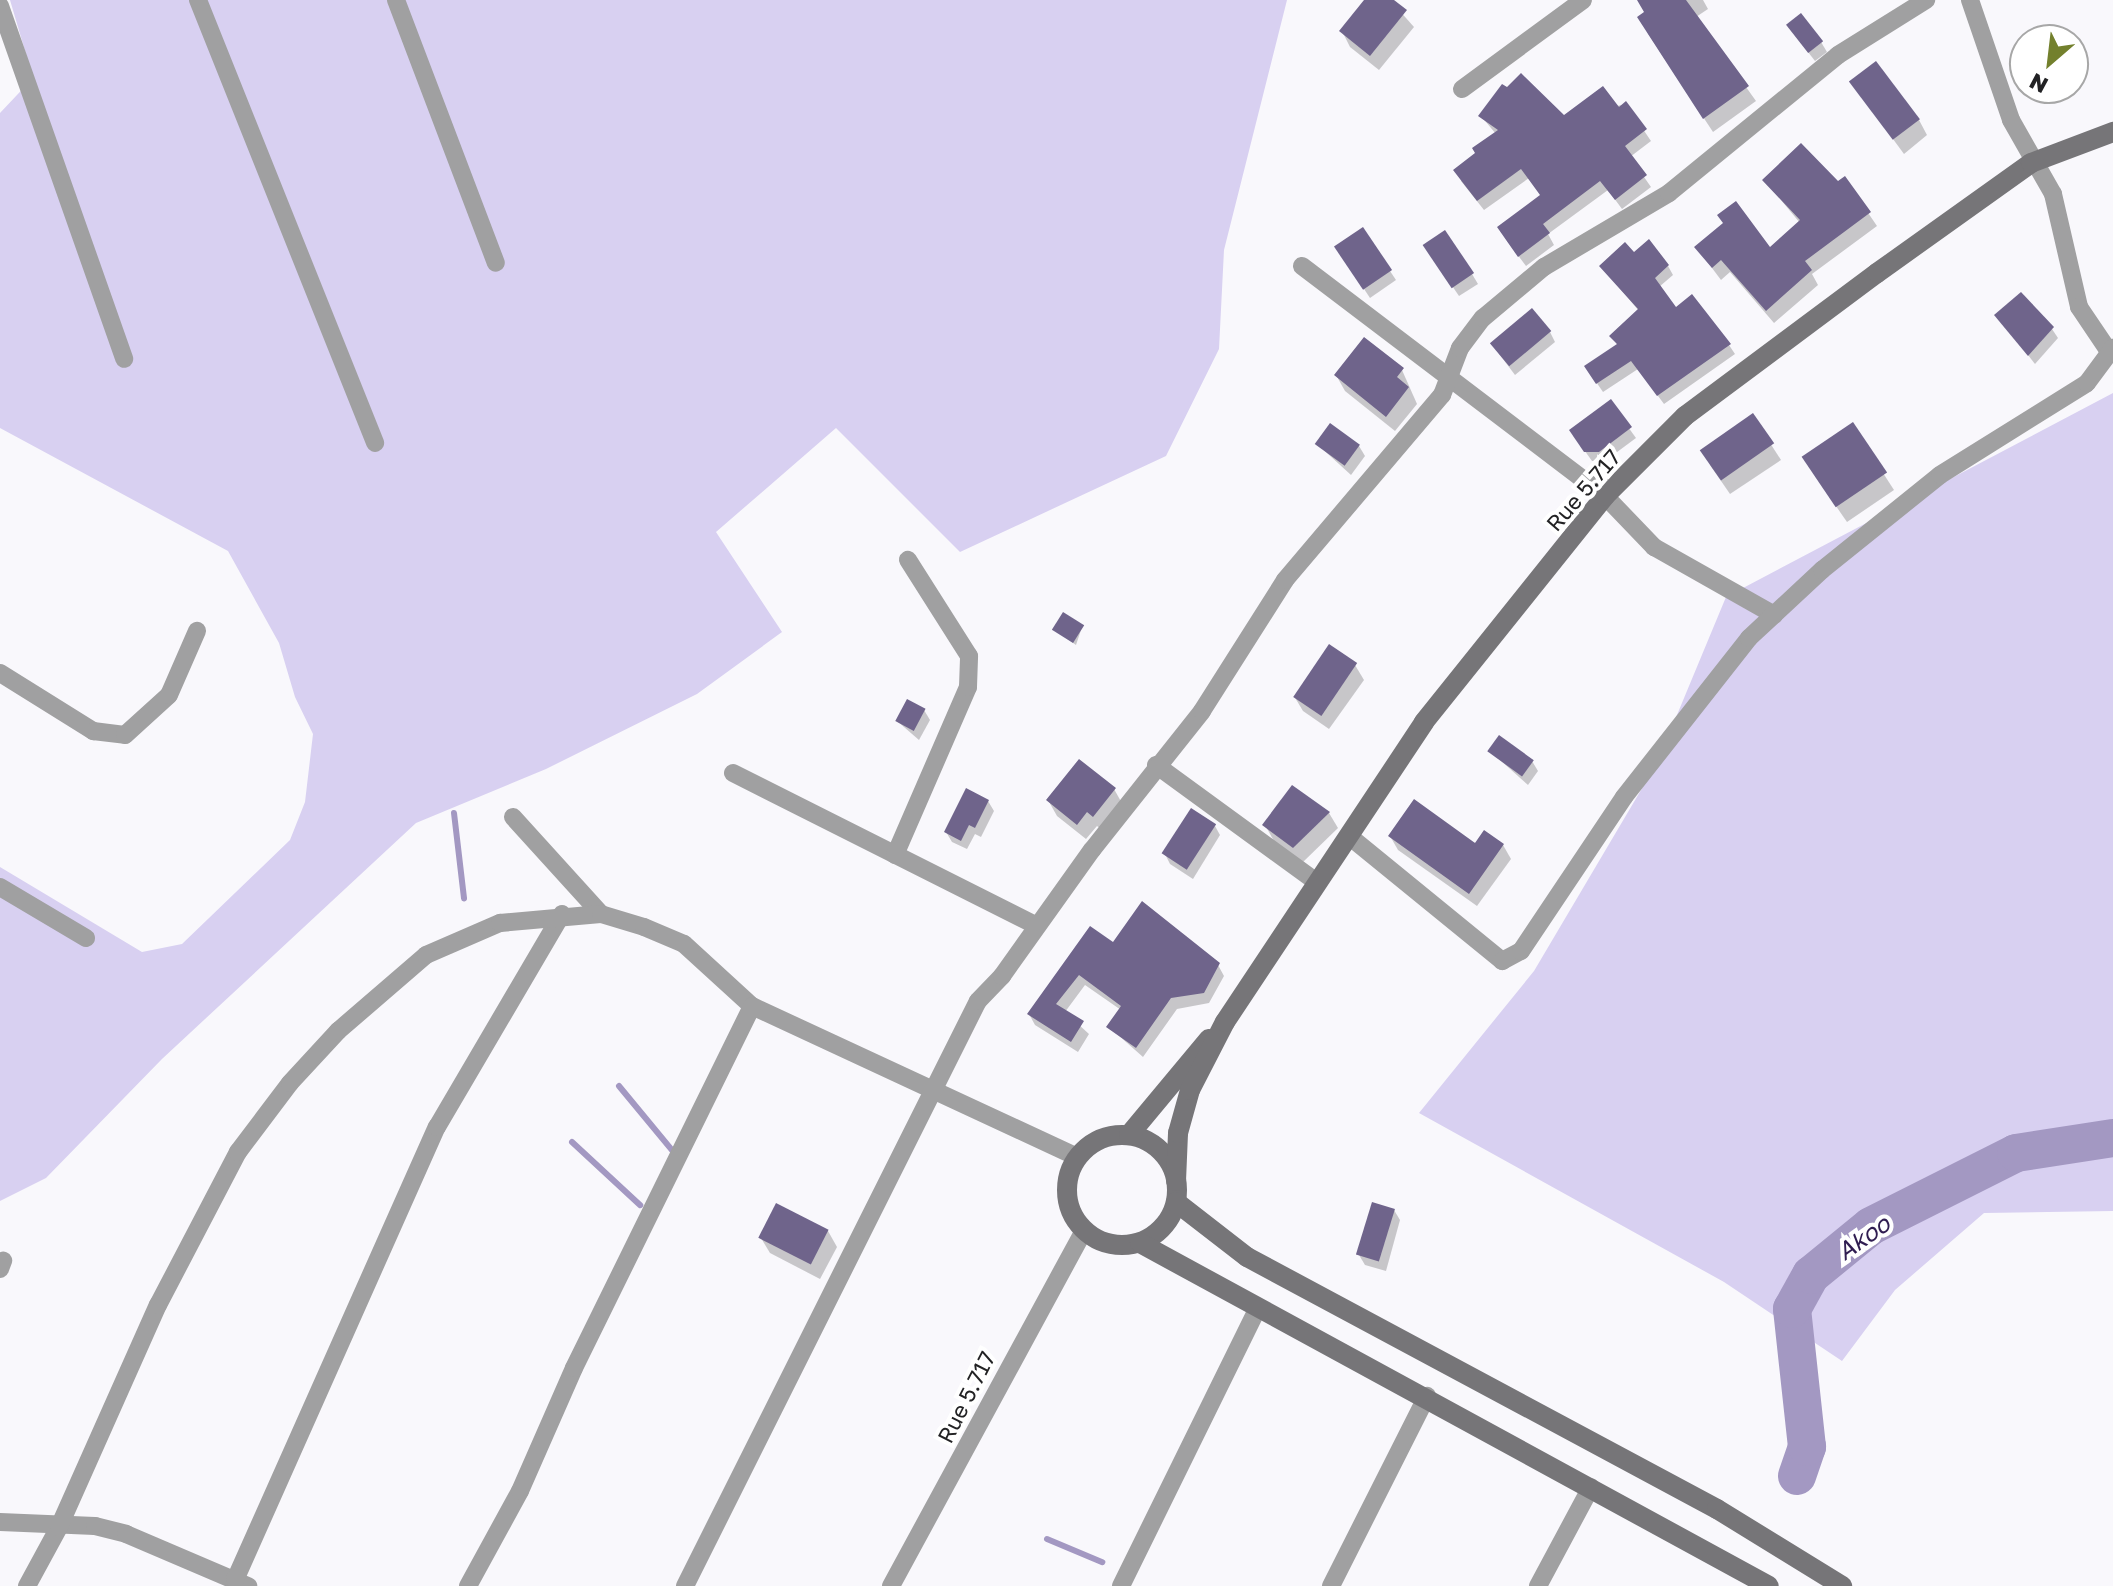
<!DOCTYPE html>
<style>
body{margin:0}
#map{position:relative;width:2113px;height:1586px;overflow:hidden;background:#f9f8fc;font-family:"Golos Text",sans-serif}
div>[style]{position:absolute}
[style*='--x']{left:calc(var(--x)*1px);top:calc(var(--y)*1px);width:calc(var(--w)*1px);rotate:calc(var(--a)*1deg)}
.green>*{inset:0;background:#d8d0f1}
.shadow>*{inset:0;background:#0003}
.stream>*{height:6px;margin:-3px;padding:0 3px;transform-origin:3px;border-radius:3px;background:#a398c2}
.river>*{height:38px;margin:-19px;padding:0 19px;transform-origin:19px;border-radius:19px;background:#a398c2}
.building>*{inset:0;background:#6f648b;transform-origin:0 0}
.street>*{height:18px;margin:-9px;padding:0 9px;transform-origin:9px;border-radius:9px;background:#a0a0a1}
.secondary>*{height:20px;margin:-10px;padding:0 10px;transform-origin:10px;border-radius:10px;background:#767578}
.secondary>.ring{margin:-10px;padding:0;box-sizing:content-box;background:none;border:20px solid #767578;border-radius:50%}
span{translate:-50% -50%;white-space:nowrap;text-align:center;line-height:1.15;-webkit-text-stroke:8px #fff;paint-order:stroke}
.street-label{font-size:22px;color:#222224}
.water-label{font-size:24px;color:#301d51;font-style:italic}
.north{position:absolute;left:2009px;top:24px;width:80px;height:80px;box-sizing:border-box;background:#fff;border:2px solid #a7a7a7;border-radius:50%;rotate:208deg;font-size:22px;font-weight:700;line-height:32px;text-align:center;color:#222224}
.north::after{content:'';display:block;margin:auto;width:28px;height:36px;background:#73802d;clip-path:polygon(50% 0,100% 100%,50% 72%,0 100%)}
</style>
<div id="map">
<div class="green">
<div style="clip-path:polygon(10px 0,1287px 0,1224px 250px,1219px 349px,1166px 456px,960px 552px,836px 428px,716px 532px,782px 632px,697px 694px,546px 769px,416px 823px,162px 1059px,46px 1178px,0 1201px,0 867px,142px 952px,182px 944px,290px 840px,305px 802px,313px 734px,295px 697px,279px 643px,228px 551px,0 428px,0 113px,33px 78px)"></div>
<div style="clip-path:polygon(2113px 393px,2113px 1211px,1984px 1213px,1895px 1290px,1842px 1361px,1724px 1282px,1419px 1113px,1534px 971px,1657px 763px,1726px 597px)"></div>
</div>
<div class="shadow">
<div style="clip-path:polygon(1367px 0,1390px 0,1414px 27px,1379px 70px,1350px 47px,1342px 31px)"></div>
<div style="clip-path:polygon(1639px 0,1703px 0,1708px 9px,1696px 17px,1756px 101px,1713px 132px,1647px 32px,1647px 13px)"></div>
<div style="clip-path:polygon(1794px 34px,1821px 42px,1827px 52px,1815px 61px)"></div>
<div style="clip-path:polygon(1851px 82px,1919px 120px,1927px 135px,1904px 154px)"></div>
<div style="clip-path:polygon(1626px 104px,1651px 141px,1630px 157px,1651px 187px,1622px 209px,1608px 190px,1548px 234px,1554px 245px,1526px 266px,1505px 238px,1542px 196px,1529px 178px,1484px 210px,1461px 181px,1496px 134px,1481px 116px,1564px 118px)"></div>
<div style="clip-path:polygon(1845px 179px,1877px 226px,1812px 274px,1818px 285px,1774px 323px,1730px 272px,1721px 280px,1697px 248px,1769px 250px,1800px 223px,1765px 181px,1838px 184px)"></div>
<div style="clip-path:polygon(1431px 255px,1472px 274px,1478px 284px,1459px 296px)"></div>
<div style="clip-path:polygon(1634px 255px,1668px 266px,1673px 275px,1659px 287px,1676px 310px,1729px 345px,1735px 354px,1664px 404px,1638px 369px,1603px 392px,1592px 376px,1618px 346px,1612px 336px,1639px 311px,1601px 266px)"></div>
<div style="clip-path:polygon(1343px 257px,1390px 271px,1396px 280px,1370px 298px)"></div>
<div style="clip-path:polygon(1997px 315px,2052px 329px,2058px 338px,2035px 364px)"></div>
<div style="clip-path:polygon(1550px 332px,1555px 342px,1515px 375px,1491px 343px)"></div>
<div style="clip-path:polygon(1402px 370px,1417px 404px,1395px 431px,1345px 391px,1336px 375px)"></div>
<div style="clip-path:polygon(1610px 402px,1636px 438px,1605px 461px,1592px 461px,1577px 440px)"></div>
<div style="clip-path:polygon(1752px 415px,1781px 460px,1730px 494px,1710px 465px)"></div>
<div style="clip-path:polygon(1852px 425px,1894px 490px,1847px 522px,1813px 473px)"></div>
<div style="clip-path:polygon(1317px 444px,1359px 446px,1365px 456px,1351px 475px)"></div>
<div style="clip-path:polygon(1082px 627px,1076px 645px,1054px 630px)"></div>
<div style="clip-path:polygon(1355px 665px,1364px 680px,1329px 729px,1303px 711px,1294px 696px)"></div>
<div style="clip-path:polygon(924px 710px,930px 720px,919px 740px,897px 721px)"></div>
<div style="clip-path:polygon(1490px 751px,1532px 761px,1538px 771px,1528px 785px)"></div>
<div style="clip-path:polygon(1293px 787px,1329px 813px,1338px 828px,1302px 863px,1274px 841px,1265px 825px)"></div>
<div style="clip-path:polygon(1114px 789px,1123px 805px,1103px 831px,1097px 826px,1086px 839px,1057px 816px,1048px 800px)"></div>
<div style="clip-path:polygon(988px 801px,994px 811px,981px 837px,975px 834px,967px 849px,952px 842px,946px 832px)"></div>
<div style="clip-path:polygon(1215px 826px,1220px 835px,1193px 879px,1170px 864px,1165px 854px)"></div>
<div style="clip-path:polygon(1390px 836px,1503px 845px,1511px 859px,1477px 906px,1398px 850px)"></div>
<div style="clip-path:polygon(1113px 945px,1218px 965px,1224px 976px,1209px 1003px,1177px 1009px,1143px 1057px,1109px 1027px,1121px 1010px,1085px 985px,1065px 1012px,1089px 1034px,1078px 1052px,1035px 1025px,1029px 1014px)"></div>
<div style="clip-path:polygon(1394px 1210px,1400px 1220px,1386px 1271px,1365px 1265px,1359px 1255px)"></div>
<div style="clip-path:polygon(828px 1231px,837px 1247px,820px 1279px,770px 1253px,761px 1238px)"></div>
</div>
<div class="stream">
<div style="--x:454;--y:813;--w:86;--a:83.3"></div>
<div style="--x:619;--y:1086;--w:89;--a:50.4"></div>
<div style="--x:572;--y:1142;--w:93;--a:42.8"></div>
<div style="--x:1047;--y:1539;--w:60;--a:22.7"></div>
</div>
<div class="river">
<div style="--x:1797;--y:1476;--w:31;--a:-71"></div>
<div style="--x:1807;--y:1447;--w:139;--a:-96.2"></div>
<div style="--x:1792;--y:1309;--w:39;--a:-61"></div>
<div style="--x:1811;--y:1275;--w:77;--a:-39.2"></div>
<div style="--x:1871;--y:1226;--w:162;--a:-26.7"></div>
<div style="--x:2016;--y:1153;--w:98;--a:-8.8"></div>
</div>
<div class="building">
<div style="clip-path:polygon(1364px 0,1394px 0,1407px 10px,1370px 56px,1339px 31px)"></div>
<div style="clip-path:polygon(1637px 0,1686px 0,1749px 86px,1703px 119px,1637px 17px,1644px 12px)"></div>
<div style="left:1801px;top:13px;width:36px;height:19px;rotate:52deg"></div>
<div style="left:1876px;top:61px;width:73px;height:34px;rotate:53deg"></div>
<div style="clip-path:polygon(1521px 73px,1564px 115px,1603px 86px,1619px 107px,1626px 101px,1647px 129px,1625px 146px,1647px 175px,1615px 200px,1600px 181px,1543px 224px,1550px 233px,1518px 257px,1497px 227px,1540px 195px,1521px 169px,1477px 201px,1453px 170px,1475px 153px,1472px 148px,1498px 130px,1478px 116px,1502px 84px,1507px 87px)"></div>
<div style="clip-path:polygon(1801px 143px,1838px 181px,1845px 176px,1871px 212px,1805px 261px,1812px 270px,1766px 311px,1721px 260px,1712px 268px,1694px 247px,1723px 223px,1717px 215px,1736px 201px,1770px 247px,1800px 220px,1762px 180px)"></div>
<div style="left:1363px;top:227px;width:52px;height:35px;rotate:56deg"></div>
<div style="left:1445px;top:230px;width:52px;height:27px;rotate:56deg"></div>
<div style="clip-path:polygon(1649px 239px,1669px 265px,1655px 278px,1676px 307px,1692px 294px,1731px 344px,1657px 396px,1631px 361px,1596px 384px,1584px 366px,1617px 344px,1609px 336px,1638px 309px,1599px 266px,1625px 242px,1634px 252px)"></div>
<div style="clip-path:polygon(2021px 292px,2054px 327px,2028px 356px,1994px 315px)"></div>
<div style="left:1532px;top:308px;width:30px;height:55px;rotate:50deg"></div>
<div style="clip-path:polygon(1364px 337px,1404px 368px,1397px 377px,1409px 387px,1386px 417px,1334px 375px)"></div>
<div style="clip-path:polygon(1611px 399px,1632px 427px,1599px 452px,1584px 452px,1569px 430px)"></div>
<div style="left:1753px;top:413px;width:37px;height:65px;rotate:55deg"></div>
<div style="left:1853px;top:422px;width:61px;height:62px;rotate:56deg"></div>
<div style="left:1330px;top:423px;width:37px;height:26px;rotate:36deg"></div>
<div style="left:1063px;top:612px;width:25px;height:21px;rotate:32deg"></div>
<div style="left:1329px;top:644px;width:34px;height:64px;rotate:34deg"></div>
<div style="left:907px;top:699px;width:21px;height:25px;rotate:28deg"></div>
<div style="left:1499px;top:735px;width:43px;height:20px;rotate:36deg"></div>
<div style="clip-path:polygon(1079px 759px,1116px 788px,1093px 817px,1087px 812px,1077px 825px,1046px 800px)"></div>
<div style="clip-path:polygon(1292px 785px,1330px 812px,1293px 848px,1262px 825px)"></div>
<div style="clip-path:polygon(966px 788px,989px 800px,975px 828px,969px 825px,961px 841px,944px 832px)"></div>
<div style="clip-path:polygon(1414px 799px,1475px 843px,1484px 830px,1504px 844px,1469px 894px,1388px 836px)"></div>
<div style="left:1191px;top:808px;width:30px;height:54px;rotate:33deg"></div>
<div style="clip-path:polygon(1142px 901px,1220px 963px,1204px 993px,1171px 998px,1136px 1048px,1106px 1027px,1121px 1006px,1079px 975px,1056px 1004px,1084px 1021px,1071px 1042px,1027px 1014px,1090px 926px,1113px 942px)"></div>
<div style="left:1372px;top:1202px;width:24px;height:55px;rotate:17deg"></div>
<div style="left:776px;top:1203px;width:59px;height:39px;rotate:27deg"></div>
</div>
<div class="street">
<div style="--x:198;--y:0;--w:477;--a:68.2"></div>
<div style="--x:396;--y:0;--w:281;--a:69.2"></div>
<div style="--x:1970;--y:0;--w:127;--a:71.1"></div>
<div style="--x:2011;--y:120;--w:85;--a:60.4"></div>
<div style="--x:2053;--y:194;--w:116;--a:77"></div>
<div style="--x:2079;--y:307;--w:52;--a:56"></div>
<div style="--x:0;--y:6;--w:374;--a:70.6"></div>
<div style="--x:1462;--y:89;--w:150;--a:-36.3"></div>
<div style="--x:1302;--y:266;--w:380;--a:37.2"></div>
<div style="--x:1605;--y:496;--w:71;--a:46.1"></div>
<div style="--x:1654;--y:547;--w:138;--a:29.5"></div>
<div style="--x:0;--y:673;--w:110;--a:31.9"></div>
<div style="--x:93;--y:731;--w:32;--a:7"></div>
<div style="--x:125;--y:735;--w:59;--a:-42.3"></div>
<div style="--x:169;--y:695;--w:70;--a:-66.4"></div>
<div style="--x:1156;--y:765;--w:200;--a:36.1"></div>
<div style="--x:733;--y:773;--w:340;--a:26.7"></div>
<div style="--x:513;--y:817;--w:131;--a:47.8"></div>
<div style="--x:1349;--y:836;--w:198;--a:39.2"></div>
<div style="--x:1502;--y:961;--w:21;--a:-28"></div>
<div style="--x:1521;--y:951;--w:185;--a:-56.2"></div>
<div style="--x:1624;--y:797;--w:202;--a:-51.8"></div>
<div style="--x:1749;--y:638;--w:100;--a:-43"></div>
<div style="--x:1822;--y:570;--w:151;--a:-38.8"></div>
<div style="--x:1940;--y:475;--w:173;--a:-32"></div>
<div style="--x:2087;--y:383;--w:44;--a:-53.4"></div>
<div style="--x:895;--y:855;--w:183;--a:-66.5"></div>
<div style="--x:968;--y:687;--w:31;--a:-88"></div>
<div style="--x:969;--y:656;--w:114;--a:-122.4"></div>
<div style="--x:0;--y:887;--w:100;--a:30.7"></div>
<div style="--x:0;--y:1269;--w:9;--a:-69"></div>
<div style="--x:0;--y:1522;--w:95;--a:2.4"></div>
<div style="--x:95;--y:1526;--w:32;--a:14"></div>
<div style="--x:126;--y:1534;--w:133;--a:23.1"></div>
<div style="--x:235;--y:1580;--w:496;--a:-66"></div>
<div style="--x:437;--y:1127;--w:247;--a:-59.6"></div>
<div style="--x:27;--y:1586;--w:67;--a:-61.5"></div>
<div style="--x:59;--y:1527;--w:243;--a:-66"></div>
<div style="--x:158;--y:1305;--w:173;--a:-62.4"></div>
<div style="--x:238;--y:1152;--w:86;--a:-53"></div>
<div style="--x:290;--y:1083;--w:71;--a:-47.3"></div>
<div style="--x:338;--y:1031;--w:116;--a:-40.8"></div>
<div style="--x:426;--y:955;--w:81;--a:-23.4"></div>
<div style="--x:500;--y:923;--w:101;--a:-5.1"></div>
<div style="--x:601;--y:914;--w:45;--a:16.8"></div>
<div style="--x:644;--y:927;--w:43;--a:23"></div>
<div style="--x:684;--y:944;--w:92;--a:42.4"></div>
<div style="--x:752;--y:1006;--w:358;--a:24.9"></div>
<div style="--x:468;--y:1586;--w:108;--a:-61.3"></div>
<div style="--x:520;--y:1491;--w:134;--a:-66.3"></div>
<div style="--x:574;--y:1368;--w:403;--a:-63.8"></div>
<div style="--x:685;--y:1586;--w:654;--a:-63.4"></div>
<div style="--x:978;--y:1001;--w:35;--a:-46"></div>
<div style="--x:1002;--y:976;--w:155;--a:-54.5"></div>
<div style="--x:1092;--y:850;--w:177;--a:-51.6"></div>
<div style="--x:1202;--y:711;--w:155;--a:-57.6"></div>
<div style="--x:1285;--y:580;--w:243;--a:-49.7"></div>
<div style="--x:1442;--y:395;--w:50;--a:-69"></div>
<div style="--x:1460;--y:348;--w:38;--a:-53"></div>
<div style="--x:1483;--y:318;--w:80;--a:-39.9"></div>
<div style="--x:1544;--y:267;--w:145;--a:-30.6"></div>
<div style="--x:1669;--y:193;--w:218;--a:-39.2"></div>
<div style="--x:1838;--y:55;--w:104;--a:-32"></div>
<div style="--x:891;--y:1586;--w:404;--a:-61.5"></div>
<div style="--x:1121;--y:1586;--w:310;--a:-63.8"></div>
<div style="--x:1331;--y:1586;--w:213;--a:-63.2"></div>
<div style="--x:1538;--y:1586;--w:112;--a:-61.8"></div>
</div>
<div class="secondary">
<div class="ring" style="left:1067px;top:1135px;width:90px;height:90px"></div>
<div style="--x:1129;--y:1135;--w:125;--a:-50.2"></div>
<div style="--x:1176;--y:1181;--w:48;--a:-87.6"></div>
<div style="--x:1178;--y:1133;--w:45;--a:-74.4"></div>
<div style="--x:1190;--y:1090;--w:76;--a:-62.8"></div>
<div style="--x:1225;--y:1022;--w:360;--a:-56.4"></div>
<div style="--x:1424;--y:722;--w:290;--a:-51.3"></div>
<div style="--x:1605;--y:496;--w:113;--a:-45"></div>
<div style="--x:1685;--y:416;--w:239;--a:-36.7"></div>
<div style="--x:1877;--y:273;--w:189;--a:-35.5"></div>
<div style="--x:2031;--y:163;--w:88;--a:-20.7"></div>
<div style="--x:1176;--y:1202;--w:90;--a:37.8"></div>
<div style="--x:1247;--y:1257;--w:533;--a:28.2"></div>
<div style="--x:1717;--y:1509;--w:147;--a:31.6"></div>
<div style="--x:1140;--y:1243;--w:716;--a:28.6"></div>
</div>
<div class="street-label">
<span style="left:1583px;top:490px;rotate:-49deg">Rue 5.717</span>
<span style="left:966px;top:1397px;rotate:-63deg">Rue 5.717</span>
</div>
<div class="water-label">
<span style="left:1863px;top:1237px;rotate:-35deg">Akoo</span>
</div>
<div class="north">N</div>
</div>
